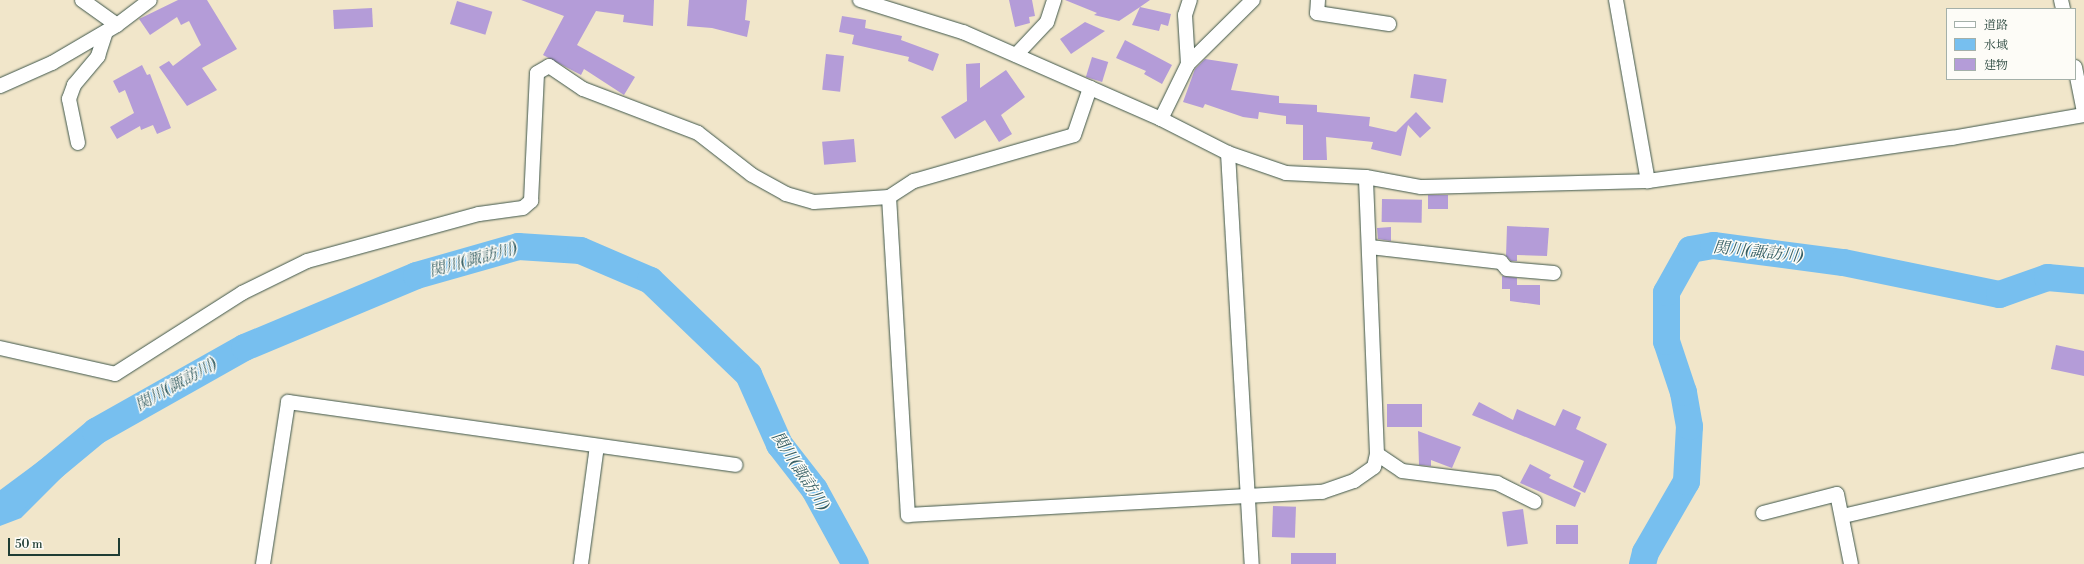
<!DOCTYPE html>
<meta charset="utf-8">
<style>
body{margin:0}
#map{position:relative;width:2084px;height:564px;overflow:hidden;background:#f1e6ca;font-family:"Libre Bodoni","Noto Serif JP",serif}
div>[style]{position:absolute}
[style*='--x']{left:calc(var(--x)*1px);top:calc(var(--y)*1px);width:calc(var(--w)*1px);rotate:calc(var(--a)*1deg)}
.water>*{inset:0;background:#77bfef}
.river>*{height:27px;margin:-13.5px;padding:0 13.5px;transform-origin:13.5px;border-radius:13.5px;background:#77bfef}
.building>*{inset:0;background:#b49cd8;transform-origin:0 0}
.roads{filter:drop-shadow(0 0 1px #3e564a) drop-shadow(0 0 1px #3e564a)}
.minor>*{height:14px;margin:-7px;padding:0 7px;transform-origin:7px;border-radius:7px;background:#fff}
span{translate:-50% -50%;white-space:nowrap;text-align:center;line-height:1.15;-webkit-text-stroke:3px #fdfcf7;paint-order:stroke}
.water-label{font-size:16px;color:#355e63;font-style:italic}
.legend{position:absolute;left:1946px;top:8px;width:130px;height:72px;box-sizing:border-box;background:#fdfcf7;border:1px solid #a4b0a9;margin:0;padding:5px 7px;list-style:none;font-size:12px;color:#1f3d34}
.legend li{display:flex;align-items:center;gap:8px;height:20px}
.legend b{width:20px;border:1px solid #a4b0a9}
.scale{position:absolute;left:8px;top:538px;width:112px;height:18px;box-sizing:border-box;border:2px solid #1f3d34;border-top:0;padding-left:5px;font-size:12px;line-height:14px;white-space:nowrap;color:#1f3d34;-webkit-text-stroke:3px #fdfcf7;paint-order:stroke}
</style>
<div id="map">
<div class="water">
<div style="clip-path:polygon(54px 450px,69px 470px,21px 518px,0 526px,0 490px)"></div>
</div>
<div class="river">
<div style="--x:0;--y:510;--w:124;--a:-39.7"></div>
<div style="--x:95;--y:431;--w:171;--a:-29.4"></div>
<div style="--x:244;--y:347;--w:186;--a:-22.7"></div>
<div style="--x:416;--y:275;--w:106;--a:-15.9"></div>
<div style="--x:518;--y:246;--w:62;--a:3.7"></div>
<div style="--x:580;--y:250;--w:76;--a:23.2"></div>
<div style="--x:650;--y:280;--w:136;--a:43.8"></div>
<div style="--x:748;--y:374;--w:77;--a:66.1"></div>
<div style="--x:779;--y:444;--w:57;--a:52.1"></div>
<div style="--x:814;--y:489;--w:85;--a:61.3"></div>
<div style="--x:1642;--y:564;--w:12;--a:-76"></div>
<div style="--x:1645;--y:552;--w:82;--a:-60"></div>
<div style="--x:1686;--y:481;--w:55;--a:-86.9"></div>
<div style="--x:1689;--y:426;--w:35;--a:-100"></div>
<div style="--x:1683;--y:392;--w:54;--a:-108.4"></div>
<div style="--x:1666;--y:341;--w:49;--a:-90"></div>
<div style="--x:1666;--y:292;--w:49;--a:-60.8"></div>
<div style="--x:1690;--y:249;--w:23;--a:-10"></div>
<div style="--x:1713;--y:245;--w:131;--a:7.5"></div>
<div style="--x:1843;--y:262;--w:159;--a:11.6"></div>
<div style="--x:1999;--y:294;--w:51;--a:-19.5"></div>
<div style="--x:2047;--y:277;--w:37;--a:5"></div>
</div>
<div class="building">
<div style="clip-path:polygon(178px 0,207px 0,237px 49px,202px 68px,217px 90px,187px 106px,159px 67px,169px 61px,173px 66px,201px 45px,189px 21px,181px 25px,177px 17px,150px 35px,139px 19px)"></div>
<div style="clip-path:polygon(521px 0,654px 0,653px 26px,623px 22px,624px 15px,596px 11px,577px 45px,635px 77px,624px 95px,584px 69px,581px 75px,543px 55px,564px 16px)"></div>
<div style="clip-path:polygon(689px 0,747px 0,745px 20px,750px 21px,747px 37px,712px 28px,687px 26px)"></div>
<div style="clip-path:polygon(1009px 0,1032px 0,1035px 16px,1029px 17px,1030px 23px,1015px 27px)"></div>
<div style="clip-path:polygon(1065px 0,1150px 0,1140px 7px,1171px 14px,1168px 26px,1161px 24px,1159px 31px,1132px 25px,1140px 7px,1119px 21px,1094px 15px,1097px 13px)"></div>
<div style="left:457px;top:1px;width:37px;height:24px;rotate:17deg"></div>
<div style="left:372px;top:8px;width:19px;height:39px;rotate:87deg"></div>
<div style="clip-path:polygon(842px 16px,866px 20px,865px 28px,902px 36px,901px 40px,939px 54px,933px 71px,908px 61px,909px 57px,852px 44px,854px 35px,839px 32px)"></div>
<div style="clip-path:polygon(1085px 22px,1105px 31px,1071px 54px,1060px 39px)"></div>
<div style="clip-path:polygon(1125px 40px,1172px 65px,1162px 84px,1144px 74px,1146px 71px,1116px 58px)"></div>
<div style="left:826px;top:54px;width:18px;height:36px;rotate:6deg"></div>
<div style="left:1092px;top:57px;width:17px;height:21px;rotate:17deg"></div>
<div style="clip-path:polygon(1205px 59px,1238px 64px,1231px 90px,1279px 96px,1279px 103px,1317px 105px,1317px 112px,1370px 117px,1369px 126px,1396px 132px,1416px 112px,1431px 128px,1420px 138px,1408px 125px,1401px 156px,1371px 149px,1373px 142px,1326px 137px,1327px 160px,1303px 160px,1303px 125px,1286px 124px,1286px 116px,1259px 112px,1258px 119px,1243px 117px,1205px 104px,1203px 108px,1183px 102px,1195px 69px)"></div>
<div style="clip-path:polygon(980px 63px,980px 88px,1006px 70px,1025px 97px,1001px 115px,1012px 134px,999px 142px,985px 120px,955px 139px,941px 117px,967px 101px,966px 64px)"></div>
<div style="clip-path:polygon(142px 65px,147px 75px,150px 74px,171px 128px,157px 134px,153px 125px,141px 130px,140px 126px,117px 139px,110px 127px,134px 113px,125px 90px,119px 93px,113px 81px)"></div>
<div style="left:1414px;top:74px;width:33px;height:24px;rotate:9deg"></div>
<div style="left:854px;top:139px;width:23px;height:32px;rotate:85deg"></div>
<div style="left:1428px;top:195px;width:20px;height:14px"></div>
<div style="left:1382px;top:199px;width:40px;height:23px;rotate:1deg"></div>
<div style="clip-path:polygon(1507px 226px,1549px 228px,1547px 256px,1517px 255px,1517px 261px,1511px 261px,1506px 256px)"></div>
<div style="clip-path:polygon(1391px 227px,1391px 241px,1378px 239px,1377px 228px)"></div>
<div style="clip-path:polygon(1502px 276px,1517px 278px,1517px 285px,1540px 285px,1540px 305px,1510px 301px,1510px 289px,1502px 289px)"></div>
<div style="clip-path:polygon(2056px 345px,2084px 351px,2084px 376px,2051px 369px)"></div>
<div style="clip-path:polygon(1479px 402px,1513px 420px,1517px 409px,1555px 426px,1563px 409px,1581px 417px,1576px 429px,1607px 444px,1585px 493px,1573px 487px,1584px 461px,1472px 415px)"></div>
<div style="left:1387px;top:404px;width:35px;height:23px"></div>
<div style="clip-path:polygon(1418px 431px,1461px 447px,1452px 468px,1431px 460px,1431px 466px,1419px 465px)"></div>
<div style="clip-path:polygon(1530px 464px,1551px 475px,1549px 478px,1581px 493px,1575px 507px,1520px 483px)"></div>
<div style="left:1273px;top:506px;width:23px;height:31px;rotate:2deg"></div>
<div style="left:1523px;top:509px;width:35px;height:21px;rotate:82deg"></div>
<div style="left:1556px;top:525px;width:22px;height:19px"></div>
<div style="left:1291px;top:553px;width:45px;height:11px"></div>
</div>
<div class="roads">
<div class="minor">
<div style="--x:82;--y:0;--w:43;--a:35.5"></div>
<div style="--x:860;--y:0;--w:108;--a:17.3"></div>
<div style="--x:963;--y:32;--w:216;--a:23.7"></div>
<div style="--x:1161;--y:119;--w:75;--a:26.9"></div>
<div style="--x:1228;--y:153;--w:61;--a:19"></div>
<div style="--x:1286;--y:173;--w:80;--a:2.9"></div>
<div style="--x:1366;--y:177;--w:56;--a:10.3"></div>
<div style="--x:1421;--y:187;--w:227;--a:-1.5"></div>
<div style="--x:1648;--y:181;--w:307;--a:-8.1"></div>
<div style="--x:1952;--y:138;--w:134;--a:-9.9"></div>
<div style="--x:1318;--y:0;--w:13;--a:94"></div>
<div style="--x:1317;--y:13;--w:73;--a:8.7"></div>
<div style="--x:1616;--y:0;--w:184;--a:80"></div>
<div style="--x:2061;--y:0;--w:9;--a:77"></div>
<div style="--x:1016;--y:55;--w:45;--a:-46.8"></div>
<div style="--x:1047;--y:22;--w:23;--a:-72"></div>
<div style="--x:1188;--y:64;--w:49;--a:-93.5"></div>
<div style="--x:1185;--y:15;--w:16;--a:-72"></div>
<div style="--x:2075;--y:67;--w:46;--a:78.7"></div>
<div style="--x:0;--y:86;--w:57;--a:-23.9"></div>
<div style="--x:52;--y:63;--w:75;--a:-30.3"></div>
<div style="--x:117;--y:25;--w:41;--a:-37.1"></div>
<div style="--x:1161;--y:119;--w:61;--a:-63.9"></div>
<div style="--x:1188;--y:64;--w:91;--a:-44.6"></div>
<div style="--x:78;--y:143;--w:45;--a:-101.6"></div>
<div style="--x:69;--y:99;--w:15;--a:-70"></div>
<div style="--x:74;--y:85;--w:38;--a:-50"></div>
<div style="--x:98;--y:56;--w:25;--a:-72"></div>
<div style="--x:1228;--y:153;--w:412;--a:86.7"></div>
<div style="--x:889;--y:197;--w:319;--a:86.6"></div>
<div style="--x:908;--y:515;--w:415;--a:-3.2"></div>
<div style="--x:1322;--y:492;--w:34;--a:-19"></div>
<div style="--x:1354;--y:481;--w:24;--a:-35"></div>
<div style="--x:1374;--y:467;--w:13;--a:-77"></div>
<div style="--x:1377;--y:454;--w:277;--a:-92.3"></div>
<div style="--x:1370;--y:247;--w:132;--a:6.5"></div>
<div style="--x:1501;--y:262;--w:9;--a:49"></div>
<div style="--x:1507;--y:269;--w:47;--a:4.9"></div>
<div style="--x:0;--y:348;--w:118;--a:12.7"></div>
<div style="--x:115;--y:374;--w:151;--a:-32.5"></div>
<div style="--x:242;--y:293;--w:72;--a:-26.2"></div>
<div style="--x:307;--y:261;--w:178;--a:-15.3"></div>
<div style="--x:479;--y:214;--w:44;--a:-7.8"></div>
<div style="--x:523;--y:208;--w:11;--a:-41"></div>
<div style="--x:531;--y:201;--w:128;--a:-87.3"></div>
<div style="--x:537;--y:73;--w:14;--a:-30"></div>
<div style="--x:549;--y:66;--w:41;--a:34.1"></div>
<div style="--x:583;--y:89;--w:123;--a:20.9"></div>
<div style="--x:698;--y:133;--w:68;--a:37.9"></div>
<div style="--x:752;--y:175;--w:39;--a:29"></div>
<div style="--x:786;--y:194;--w:29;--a:16"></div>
<div style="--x:814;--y:202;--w:75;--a:-3.8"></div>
<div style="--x:889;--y:197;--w:30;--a:-33"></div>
<div style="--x:914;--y:181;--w:166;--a:-16"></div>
<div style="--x:1074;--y:135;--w:50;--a:-71.2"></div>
<div style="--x:1377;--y:454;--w:30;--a:34"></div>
<div style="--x:1402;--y:471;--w:96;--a:7.2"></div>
<div style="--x:1497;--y:483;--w:42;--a:26.6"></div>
<div style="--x:1763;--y:513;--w:76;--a:-14.4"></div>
<div style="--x:1837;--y:494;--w:71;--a:78.7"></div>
<div style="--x:1843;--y:516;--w:247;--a:-13.1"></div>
<div style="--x:263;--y:564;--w:164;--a:-81.2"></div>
<div style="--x:288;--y:402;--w:452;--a:8"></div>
<div style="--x:581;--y:564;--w:119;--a:-82.3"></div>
</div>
</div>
<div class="water-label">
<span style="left:1758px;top:252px;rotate:6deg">関川(諏訪川)</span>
<span style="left:473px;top:260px;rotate:-15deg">関川(諏訪川)</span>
<span style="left:176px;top:385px;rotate:-29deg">関川(諏訪川)</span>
<span style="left:800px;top:471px;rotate:57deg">関川(諏訪川)</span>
</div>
<ul class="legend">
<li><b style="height:5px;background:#fff"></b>道路</li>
<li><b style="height:11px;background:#77bfef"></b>水域</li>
<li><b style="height:11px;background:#b49cd8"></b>建物</li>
</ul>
<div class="scale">50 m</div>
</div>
